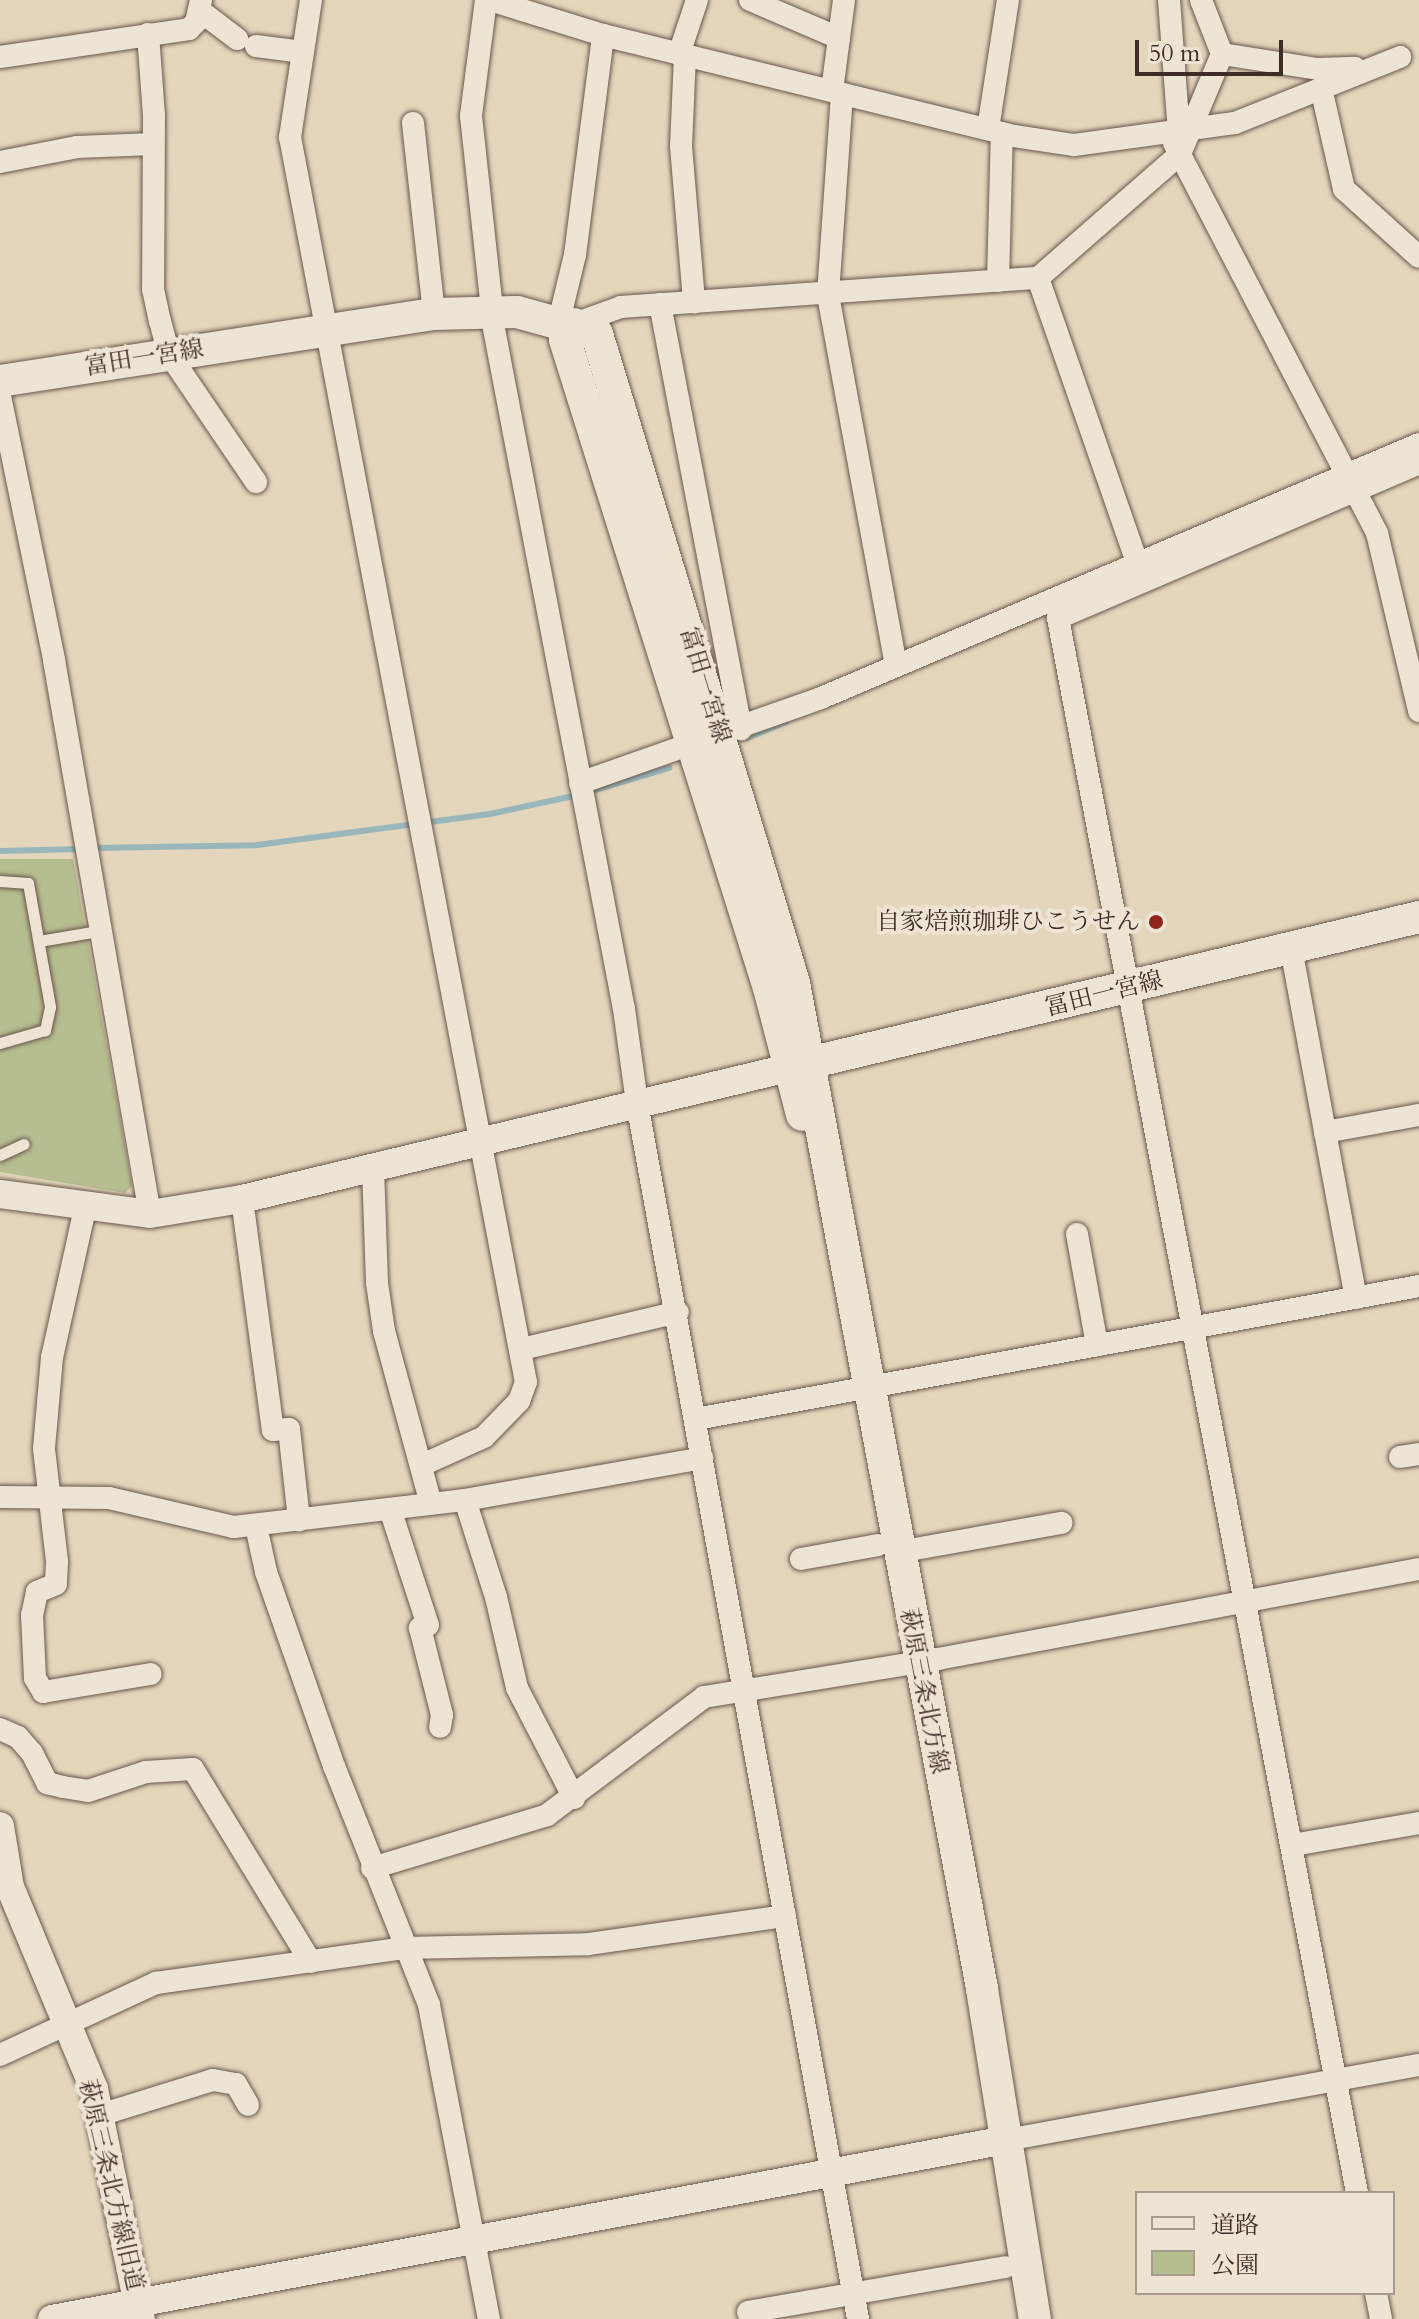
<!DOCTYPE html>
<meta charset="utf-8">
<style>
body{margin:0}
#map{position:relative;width:1419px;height:2319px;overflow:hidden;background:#e4d6bc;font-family:Cardo,"Noto Serif JP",serif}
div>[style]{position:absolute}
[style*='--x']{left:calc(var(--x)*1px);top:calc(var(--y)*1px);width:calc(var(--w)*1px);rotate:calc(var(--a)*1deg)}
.green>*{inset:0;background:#b6bd8f}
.stream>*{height:6px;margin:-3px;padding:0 3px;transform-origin:3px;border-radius:3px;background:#99b7ba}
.roads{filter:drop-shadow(0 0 2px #68574c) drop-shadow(0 0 2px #68574c)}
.service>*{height:11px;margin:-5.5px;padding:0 5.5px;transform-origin:5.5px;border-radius:5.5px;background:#ede4d3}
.minor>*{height:22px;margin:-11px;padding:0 11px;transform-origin:11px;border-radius:11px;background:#ede4d3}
.tertiary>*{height:28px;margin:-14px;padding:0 14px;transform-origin:14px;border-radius:14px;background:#ede4d3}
.secondary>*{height:32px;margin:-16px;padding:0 16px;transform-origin:16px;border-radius:16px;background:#ede4d3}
.dots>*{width:22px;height:22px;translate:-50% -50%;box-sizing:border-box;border:4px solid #ede4d3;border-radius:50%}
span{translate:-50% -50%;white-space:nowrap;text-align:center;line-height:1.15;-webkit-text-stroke:8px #ede4d3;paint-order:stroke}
.street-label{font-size:24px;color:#3e2d27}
.poi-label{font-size:24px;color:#3e2d27}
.right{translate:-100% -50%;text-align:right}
.legend{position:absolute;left:1135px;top:2191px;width:260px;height:104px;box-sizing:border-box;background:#ede4d3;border:2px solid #a79b8e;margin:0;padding:10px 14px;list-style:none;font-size:24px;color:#3e2d27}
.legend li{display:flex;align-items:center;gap:16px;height:40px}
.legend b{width:40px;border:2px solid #a79b8e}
.scale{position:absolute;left:1135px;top:40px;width:148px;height:36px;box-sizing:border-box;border:4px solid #3e2d27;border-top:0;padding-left:10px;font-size:24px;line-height:28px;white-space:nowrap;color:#3e2d27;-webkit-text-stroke:6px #ede4d3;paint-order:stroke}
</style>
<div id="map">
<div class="green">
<div style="clip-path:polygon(0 859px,73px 859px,132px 1186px,125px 1193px,0 1172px)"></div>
</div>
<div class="stream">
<div style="--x:747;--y:738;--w:42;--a:-22.3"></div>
<div style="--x:589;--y:792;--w:84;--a:-16.7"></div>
<div style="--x:93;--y:848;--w:164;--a:-1"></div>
<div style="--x:257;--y:845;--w:235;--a:-7.6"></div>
<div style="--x:490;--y:814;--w:90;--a:-12.2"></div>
<div style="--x:0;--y:851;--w:82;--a:-1.4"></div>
</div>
<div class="roads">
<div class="service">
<div style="--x:0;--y:881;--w:28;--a:4"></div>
<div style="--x:28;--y:883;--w:126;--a:79.9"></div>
<div style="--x:50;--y:1007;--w:24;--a:102"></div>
<div style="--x:45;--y:1030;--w:47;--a:163.9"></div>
<div style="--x:39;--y:941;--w:60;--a:-9.6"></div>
<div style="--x:0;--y:1155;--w:26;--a:-25"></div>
</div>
<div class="minor">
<div style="--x:311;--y:0;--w:139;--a:98.7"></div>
<div style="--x:290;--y:137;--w:1267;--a:79.27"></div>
<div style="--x:526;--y:1382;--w:20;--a:110"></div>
<div style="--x:519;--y:1401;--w:50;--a:134.2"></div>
<div style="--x:484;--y:1437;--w:68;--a:155.7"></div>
<div style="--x:486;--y:0;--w:117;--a:97.4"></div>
<div style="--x:471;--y:116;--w:214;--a:83.8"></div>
<div style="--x:494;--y:329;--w:692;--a:79.18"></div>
<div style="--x:624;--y:1009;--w:95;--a:82.1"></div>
<div style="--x:637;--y:1103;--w:1236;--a:79.7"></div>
<div style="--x:490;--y:0;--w:118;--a:17.2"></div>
<div style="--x:603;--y:35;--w:423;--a:13.8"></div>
<div style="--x:1014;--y:136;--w:61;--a:8.5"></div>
<div style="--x:1074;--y:145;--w:162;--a:-7.8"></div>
<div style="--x:1235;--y:123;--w:178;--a:-21.8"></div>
<div style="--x:750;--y:0;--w:97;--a:23.1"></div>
<div style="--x:1169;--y:0;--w:132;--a:85.7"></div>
<div style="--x:199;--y:10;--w:48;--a:37.3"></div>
<div style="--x:148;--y:34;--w:81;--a:85.8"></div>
<div style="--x:154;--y:115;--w:174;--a:90.3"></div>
<div style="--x:153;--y:289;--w:33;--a:78"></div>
<div style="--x:160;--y:321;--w:34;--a:75"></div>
<div style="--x:169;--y:354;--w:155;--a:55.8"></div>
<div style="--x:256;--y:46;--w:47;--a:7.3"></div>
<div style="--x:679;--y:54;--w:57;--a:-71.6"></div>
<div style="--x:1222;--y:54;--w:97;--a:8.9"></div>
<div style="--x:1318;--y:69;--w:37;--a:-2"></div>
<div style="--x:685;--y:55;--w:91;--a:92.5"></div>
<div style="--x:681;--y:146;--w:157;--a:85.2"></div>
<div style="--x:0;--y:57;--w:191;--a:-8.4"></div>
<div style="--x:189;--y:29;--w:10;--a:-45"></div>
<div style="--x:196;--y:22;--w:23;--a:-77"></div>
<div style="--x:1321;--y:88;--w:104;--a:77.2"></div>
<div style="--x:1344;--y:189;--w:101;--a:42.2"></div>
<div style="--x:832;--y:91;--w:92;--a:-82.5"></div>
<div style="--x:842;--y:94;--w:201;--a:94"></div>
<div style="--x:828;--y:295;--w:376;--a:79.6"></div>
<div style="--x:413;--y:123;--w:192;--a:83.7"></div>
<div style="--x:988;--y:129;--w:131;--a:-81.2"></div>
<div style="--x:1174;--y:143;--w:440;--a:62.5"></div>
<div style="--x:1377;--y:533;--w:183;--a:76.7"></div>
<div style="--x:0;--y:162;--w:78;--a:-11"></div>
<div style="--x:77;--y:147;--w:76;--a:-2.3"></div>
<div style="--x:1038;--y:278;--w:301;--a:70.8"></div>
<div style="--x:998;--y:281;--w:148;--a:-88.5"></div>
<div style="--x:660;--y:304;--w:433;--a:79.2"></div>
<div style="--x:559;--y:321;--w:68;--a:-76.4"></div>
<div style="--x:575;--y:255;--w:222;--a:-82.7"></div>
<div style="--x:574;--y:324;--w:50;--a:-19.9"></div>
<div style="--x:621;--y:307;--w:418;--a:-4"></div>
<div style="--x:1038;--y:278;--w:189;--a:-41.1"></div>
<div style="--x:1180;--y:154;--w:108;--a:-67.2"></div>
<div style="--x:1222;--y:54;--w:58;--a:-111.3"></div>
<div style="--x:0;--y:396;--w:269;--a:78.4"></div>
<div style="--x:54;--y:660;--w:562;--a:80.17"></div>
<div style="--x:580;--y:783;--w:256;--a:-19.4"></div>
<div style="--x:821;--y:698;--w:650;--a:-23.01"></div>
<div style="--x:1291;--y:948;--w:356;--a:79.5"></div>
<div style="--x:1325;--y:1132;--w:96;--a:-10.3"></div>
<div style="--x:373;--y:1168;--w:115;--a:88"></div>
<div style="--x:377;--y:1283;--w:49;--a:81.7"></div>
<div style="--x:384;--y:1331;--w:179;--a:74.8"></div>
<div style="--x:242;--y:1199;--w:233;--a:82.4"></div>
<div style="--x:273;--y:1430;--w:16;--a:-4"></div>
<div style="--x:289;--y:1429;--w:92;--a:83.7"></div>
<div style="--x:86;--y:1204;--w:157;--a:102.5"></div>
<div style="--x:52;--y:1357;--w:92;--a:95"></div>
<div style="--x:44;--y:1449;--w:114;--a:83.4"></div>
<div style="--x:57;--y:1562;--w:22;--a:93"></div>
<div style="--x:56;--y:1584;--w:21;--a:157"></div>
<div style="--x:37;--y:1592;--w:24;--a:102"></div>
<div style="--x:32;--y:1615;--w:63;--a:87.3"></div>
<div style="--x:35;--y:1678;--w:16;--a:60"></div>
<div style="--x:43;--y:1692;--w:109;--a:-9.5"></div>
<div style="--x:1077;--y:1234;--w:113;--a:79.8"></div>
<div style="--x:522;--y:1349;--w:160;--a:-13.3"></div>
<div style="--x:696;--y:1419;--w:735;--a:-10.42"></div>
<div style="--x:1400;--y:1457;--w:19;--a:-9"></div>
<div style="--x:0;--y:1497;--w:109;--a:0.5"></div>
<div style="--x:109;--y:1498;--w:128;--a:13.1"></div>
<div style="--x:234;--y:1527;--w:233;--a:-6.7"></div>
<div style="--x:465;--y:1500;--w:241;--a:-10"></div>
<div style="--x:465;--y:1500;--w:102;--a:72.3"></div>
<div style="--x:496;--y:1597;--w:93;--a:77"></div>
<div style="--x:517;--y:1688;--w:124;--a:62.6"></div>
<div style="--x:390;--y:1509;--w:122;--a:71.9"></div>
<div style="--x:428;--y:1625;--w:9;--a:159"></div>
<div style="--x:420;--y:1628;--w:90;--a:75.8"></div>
<div style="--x:442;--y:1715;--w:12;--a:99"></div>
<div style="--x:256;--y:1526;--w:47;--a:77.7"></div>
<div style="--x:266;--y:1572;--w:206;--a:70.7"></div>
<div style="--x:334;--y:1766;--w:257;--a:68.3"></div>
<div style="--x:429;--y:2005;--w:320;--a:79.2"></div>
<div style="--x:898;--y:1552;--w:166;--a:-10.1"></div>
<div style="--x:801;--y:1559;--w:78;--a:-10.3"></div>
<div style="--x:0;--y:1729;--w:20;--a:24"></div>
<div style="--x:18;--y:1737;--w:21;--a:49"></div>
<div style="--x:32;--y:1753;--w:34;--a:63"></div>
<div style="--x:47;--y:1783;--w:16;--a:14"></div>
<div style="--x:63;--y:1787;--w:25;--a:9"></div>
<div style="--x:88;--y:1791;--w:61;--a:-18.1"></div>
<div style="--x:146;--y:1772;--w:47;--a:-3.7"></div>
<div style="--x:193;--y:1769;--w:226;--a:58.6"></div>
<div style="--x:1293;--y:1845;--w:128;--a:-9.9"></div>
<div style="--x:372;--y:1868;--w:183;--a:-16.8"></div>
<div style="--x:547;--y:1815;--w:196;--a:-36.9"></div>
<div style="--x:704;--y:1697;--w:237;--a:-9.2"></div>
<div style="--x:938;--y:1659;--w:489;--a:-10.6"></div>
<div style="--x:0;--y:2055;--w:172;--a:-24.8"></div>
<div style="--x:156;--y:1983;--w:250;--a:-8"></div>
<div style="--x:404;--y:1948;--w:184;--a:-1.2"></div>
<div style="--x:588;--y:1944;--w:199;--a:-8.1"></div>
<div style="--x:100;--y:2115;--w:118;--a:-17.2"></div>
<div style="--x:213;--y:2080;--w:23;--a:10"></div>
<div style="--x:236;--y:2084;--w:24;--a:60"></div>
<div style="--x:1006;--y:2140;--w:420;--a:-10.3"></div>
<div style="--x:1357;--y:2193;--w:1603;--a:-100.75"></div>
<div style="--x:1058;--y:618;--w:393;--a:-23.2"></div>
<div style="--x:1376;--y:2293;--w:26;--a:79"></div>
<div style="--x:748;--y:2312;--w:261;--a:-9.9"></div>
</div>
<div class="tertiary">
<div style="--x:0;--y:1194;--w:151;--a:7.6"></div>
<div style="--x:150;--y:1214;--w:93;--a:-9.3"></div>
<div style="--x:242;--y:1199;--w:561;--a:-13.49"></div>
<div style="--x:0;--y:1826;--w:62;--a:80.7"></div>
<div style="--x:10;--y:1887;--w:219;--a:67.4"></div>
<div style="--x:94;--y:2089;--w:235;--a:78.5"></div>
<div style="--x:52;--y:2319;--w:971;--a:-10.63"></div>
</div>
<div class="secondary">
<div style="--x:574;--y:324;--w:18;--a:119"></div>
<div style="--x:565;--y:340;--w:679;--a:72.53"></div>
<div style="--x:769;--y:988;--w:131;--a:75.4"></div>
<div style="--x:0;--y:381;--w:439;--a:-8.8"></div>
<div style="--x:434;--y:314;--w:83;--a:-1.4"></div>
<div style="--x:517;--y:312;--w:83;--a:15.4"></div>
<div style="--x:597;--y:334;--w:678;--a:73.11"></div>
<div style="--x:794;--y:983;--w:1023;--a:79.41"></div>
<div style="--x:982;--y:1989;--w:334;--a:80.9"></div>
<div style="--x:792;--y:1067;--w:645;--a:-13.45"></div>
</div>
</div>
<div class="dots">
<div style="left:1156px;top:922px;background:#8f2418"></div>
</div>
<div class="street-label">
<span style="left:144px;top:358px;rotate:-9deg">富田一宮線</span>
<span style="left:705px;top:685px;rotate:73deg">富田一宮線</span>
<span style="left:1104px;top:994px;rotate:-14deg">冨田一宮線</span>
<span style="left:924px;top:1691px;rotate:79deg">萩原三条北方線</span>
<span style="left:111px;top:2185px;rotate:77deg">萩原三条北方線旧道</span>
</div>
<div class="poi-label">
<span class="right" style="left:1140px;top:922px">自家焙煎珈琲ひこうせん</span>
</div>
<ul class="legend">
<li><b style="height:10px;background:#ede4d3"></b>道路</li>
<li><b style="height:22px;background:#b6bd8f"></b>公園</li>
</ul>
<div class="scale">50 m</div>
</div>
